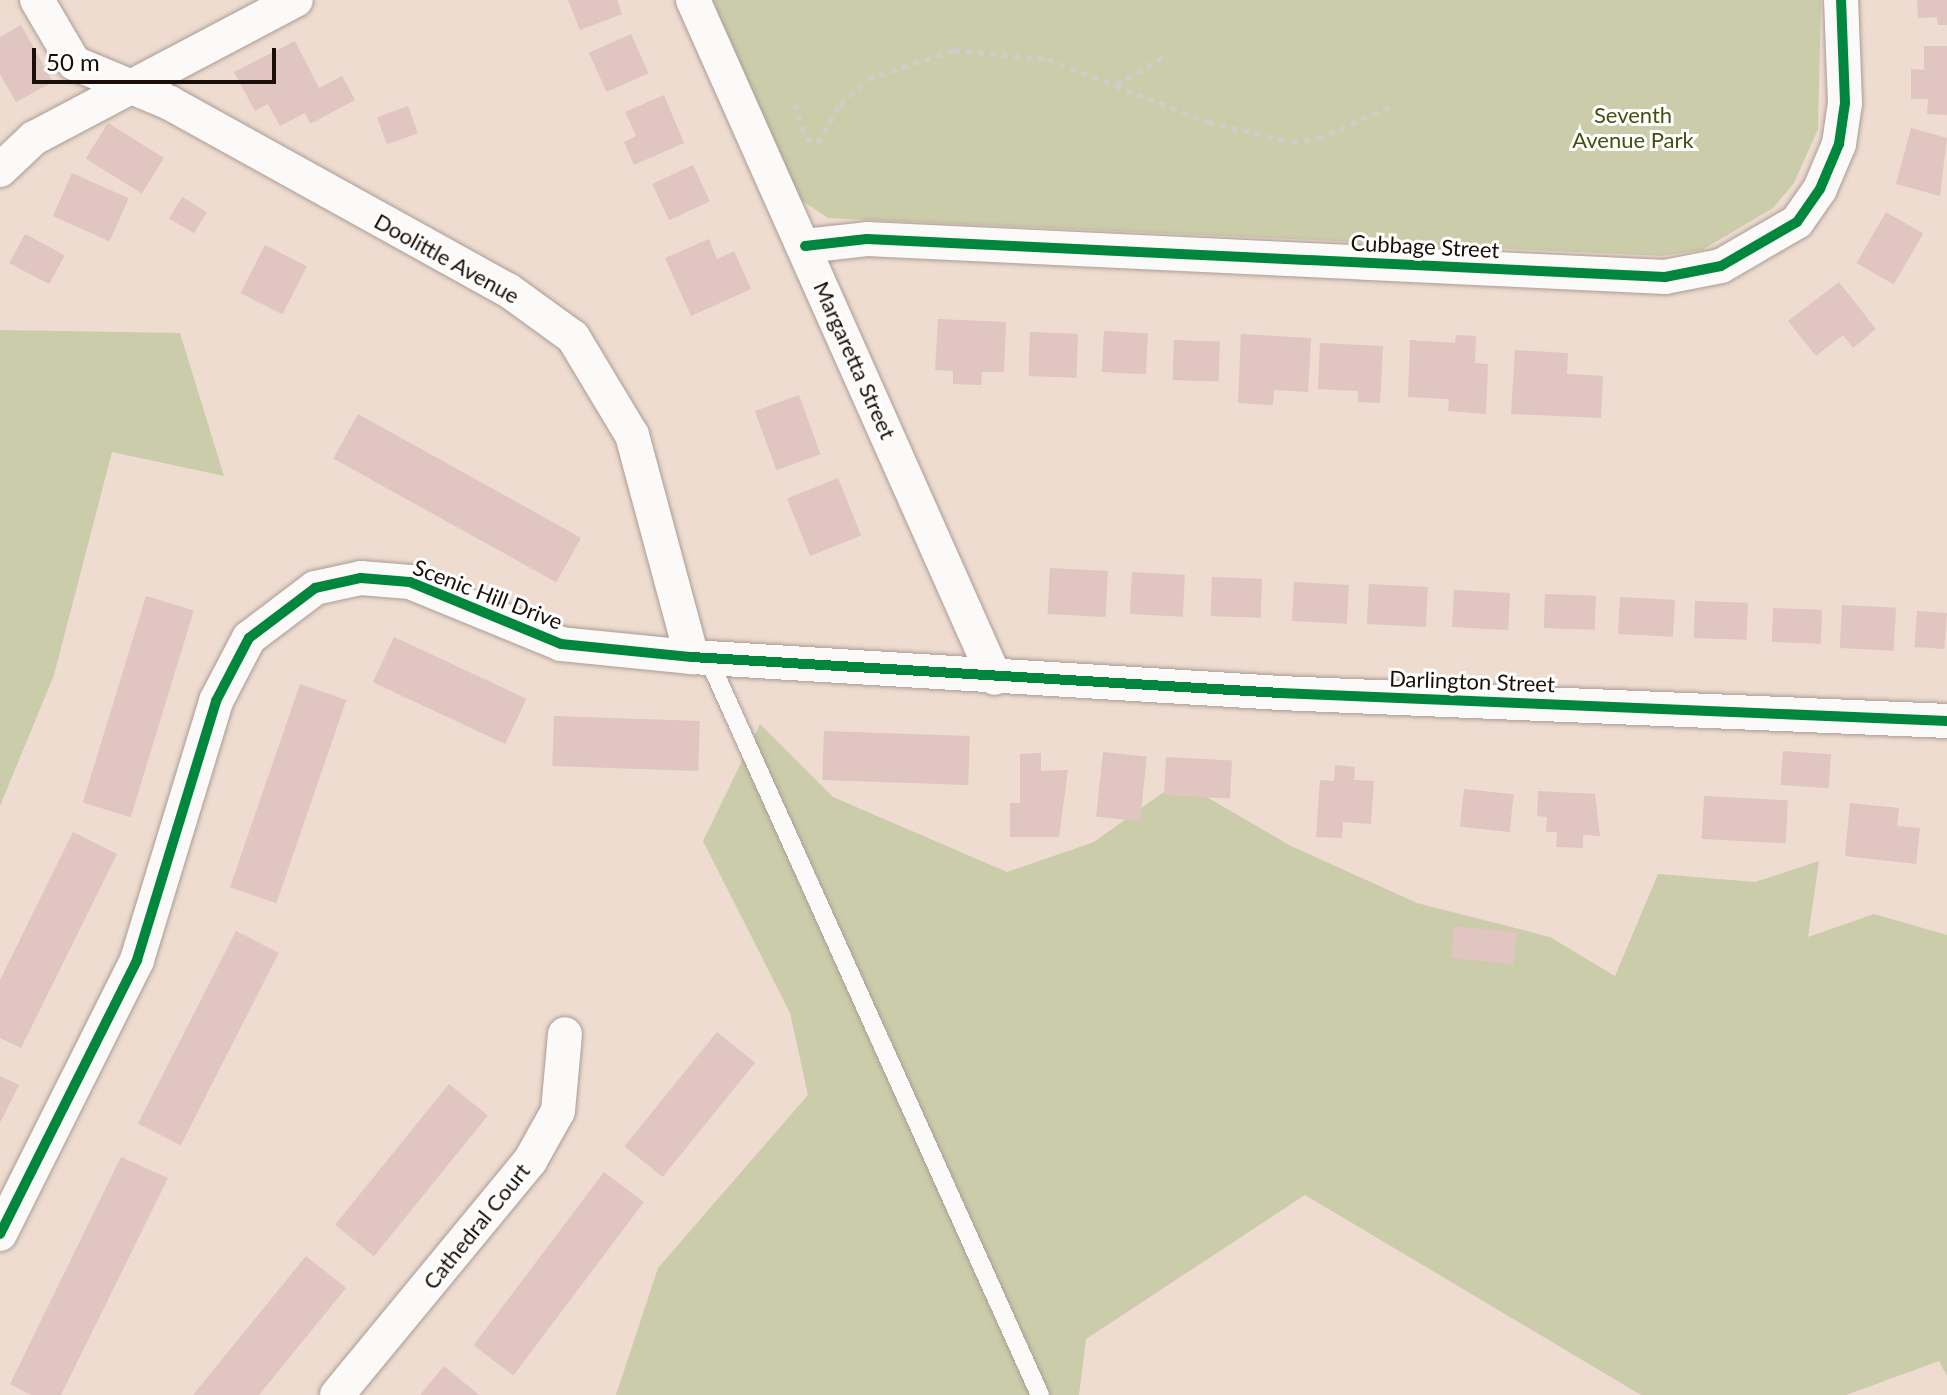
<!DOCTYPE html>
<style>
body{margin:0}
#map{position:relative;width:1947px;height:1395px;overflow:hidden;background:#eedcd0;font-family:Lato,sans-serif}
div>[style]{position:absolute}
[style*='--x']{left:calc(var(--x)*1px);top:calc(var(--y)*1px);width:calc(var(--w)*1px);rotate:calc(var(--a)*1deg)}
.green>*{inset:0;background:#cbccaa}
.building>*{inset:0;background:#e0c5c0;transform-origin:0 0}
.path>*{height:5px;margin-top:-2.5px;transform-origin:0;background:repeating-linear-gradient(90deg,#d1ccc8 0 6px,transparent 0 12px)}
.roads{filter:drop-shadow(0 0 2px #aa9d94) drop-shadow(0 0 2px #aa9d94)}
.service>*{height:18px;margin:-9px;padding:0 9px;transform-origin:9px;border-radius:9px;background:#fcfaf8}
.minor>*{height:34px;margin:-17px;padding:0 17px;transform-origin:17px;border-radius:17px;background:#fcfaf8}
.cycleway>*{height:10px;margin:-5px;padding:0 5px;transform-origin:5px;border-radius:5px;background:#00873e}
span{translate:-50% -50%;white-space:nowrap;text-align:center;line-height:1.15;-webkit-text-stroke:6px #fff;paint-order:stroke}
.park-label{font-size:22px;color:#435213}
.street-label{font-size:22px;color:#1a0f08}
.scale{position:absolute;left:32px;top:48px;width:244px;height:36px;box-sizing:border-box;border:4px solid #1a0f08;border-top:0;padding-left:10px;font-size:24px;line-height:28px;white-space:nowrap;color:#1a0f08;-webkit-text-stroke:6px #fff;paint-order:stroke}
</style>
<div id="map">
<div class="green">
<div style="clip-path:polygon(708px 0,1821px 0,1818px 129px,1794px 183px,1773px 208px,1702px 250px,1663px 256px,828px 218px,798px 198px)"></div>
<div style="clip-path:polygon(0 330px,180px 333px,224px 476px,112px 452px,54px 675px,0 806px)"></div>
<div style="clip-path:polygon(760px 724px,833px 797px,1007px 872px,1094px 842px,1179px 781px,1291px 846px,1417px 903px,1550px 937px,1615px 976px,1658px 874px,1755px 882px,1819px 861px,1808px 937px,1874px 914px,1947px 935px,1947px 1376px,1939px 1361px,1846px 1395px,1641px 1395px,1305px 1195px,1086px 1339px,1079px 1395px,616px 1395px,658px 1268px,808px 1095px,790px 1013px,703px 841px)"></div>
</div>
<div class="building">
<div style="clip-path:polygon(568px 0,617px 0,622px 14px,580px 30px)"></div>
<div style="clip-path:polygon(1917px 0,1947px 0,1947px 25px,1938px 25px,1937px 17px,1918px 18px)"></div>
<div style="clip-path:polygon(21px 25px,53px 82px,16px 102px,0 74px,0 37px)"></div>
<div style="left:631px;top:34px;width:43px;height:46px;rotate:66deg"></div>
<div style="clip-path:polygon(295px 41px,319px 88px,342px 76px,355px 100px,310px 124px,305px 113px,280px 126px,268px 104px,255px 111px,234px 72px)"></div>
<div style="clip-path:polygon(1924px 46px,1947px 46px,1947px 115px,1927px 114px,1928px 99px,1911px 99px,1911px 69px,1924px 70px)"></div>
<div style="clip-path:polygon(664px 95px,684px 143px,634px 165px,624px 142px,636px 136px,625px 112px)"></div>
<div style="left:408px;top:106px;width:29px;height:33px;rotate:70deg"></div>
<div style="left:108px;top:123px;width:66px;height:42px;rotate:32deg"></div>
<div style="clip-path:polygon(1911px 128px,1947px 138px,1940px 196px,1896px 184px)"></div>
<div style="left:693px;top:165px;width:40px;height:45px;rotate:65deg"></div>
<div style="left:72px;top:173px;width:62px;height:47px;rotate:24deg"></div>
<div style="left:182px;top:197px;width:29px;height:25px;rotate:31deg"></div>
<div style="left:1886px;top:212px;width:43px;height:59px;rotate:30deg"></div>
<div style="left:25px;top:234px;width:45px;height:33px;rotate:28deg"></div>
<div style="clip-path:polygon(709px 239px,717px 259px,734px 251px,751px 289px,691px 316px,665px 258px)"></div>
<div style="left:265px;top:245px;width:47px;height:54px;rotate:27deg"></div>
<div style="clip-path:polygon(1839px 282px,1876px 329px,1853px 348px,1843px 335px,1816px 356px,1788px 321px)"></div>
<div style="clip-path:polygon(938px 319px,1006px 322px,1004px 372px,982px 372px,981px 385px,953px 384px,953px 371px,935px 370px)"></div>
<div style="left:1104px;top:331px;width:44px;height:41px;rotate:3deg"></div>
<div style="left:1030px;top:332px;width:48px;height:44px;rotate:2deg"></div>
<div style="clip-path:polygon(1241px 334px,1311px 338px,1308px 392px,1274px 390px,1273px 405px,1238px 403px)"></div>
<div style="clip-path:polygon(1456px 335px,1476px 336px,1475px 363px,1488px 364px,1486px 414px,1448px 411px,1449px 399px,1408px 397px,1410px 340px,1455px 343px)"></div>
<div style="left:1174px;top:340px;width:46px;height:40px;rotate:2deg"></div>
<div style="clip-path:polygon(1320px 343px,1383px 346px,1380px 403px,1358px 402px,1358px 391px,1318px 389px)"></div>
<div style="clip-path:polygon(1515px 350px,1568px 353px,1567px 374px,1603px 376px,1601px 418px,1511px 414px)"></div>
<div style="left:799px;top:395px;width:63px;height:47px;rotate:70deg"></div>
<div style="left:358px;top:414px;width:255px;height:51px;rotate:29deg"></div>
<div style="left:838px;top:478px;width:62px;height:55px;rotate:68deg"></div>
<div style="left:1050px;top:568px;width:58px;height:46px;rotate:3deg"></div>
<div style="left:1132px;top:572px;width:53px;height:42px;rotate:3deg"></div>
<div style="left:1212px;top:577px;width:50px;height:39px;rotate:2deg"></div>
<div style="left:1294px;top:582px;width:55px;height:39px;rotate:3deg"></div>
<div style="left:1369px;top:584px;width:59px;height:40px;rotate:3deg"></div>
<div style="left:1454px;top:590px;width:56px;height:37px;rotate:3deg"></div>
<div style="left:1545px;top:594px;width:51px;height:34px;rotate:2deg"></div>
<div style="left:146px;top:596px;width:50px;height:216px;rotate:17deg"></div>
<div style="left:1620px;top:597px;width:55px;height:37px;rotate:3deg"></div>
<div style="left:1695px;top:601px;width:53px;height:37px;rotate:2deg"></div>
<div style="left:1842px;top:605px;width:54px;height:43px;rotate:3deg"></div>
<div style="left:1773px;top:608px;width:49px;height:34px;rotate:2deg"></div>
<div style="left:1917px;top:611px;width:30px;height:36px;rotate:4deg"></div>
<div style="left:394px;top:637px;width:146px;height:50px;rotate:25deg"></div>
<div style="left:300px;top:684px;width:49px;height:215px;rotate:19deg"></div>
<div style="left:554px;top:716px;width:146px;height:50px;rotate:2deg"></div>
<div style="left:824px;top:731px;width:146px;height:49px;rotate:2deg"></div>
<div style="left:1783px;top:751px;width:48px;height:34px;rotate:4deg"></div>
<div style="left:1103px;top:752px;width:44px;height:65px;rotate:6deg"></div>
<div style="clip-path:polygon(1041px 753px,1041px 771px,1068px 770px,1059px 837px,1010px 837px,1010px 803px,1020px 803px,1020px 754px)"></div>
<div style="left:1166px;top:757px;width:66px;height:38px;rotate:3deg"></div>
<div style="clip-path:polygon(1335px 765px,1355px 767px,1354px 780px,1374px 781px,1371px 824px,1343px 822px,1342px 838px,1316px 837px,1320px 780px,1334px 781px)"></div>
<div style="left:1464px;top:789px;width:50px;height:38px;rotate:6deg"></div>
<div style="clip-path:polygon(1538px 791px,1595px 794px,1600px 836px,1583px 835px,1583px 848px,1556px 847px,1557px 832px,1546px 832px,1547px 817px,1537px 816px)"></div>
<div style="left:1704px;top:796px;width:84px;height:43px;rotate:3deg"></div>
<div style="clip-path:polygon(1850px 803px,1899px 808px,1897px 826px,1920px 828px,1916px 864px,1845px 856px)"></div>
<div style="clip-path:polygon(73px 832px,117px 854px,21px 1048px,0 1038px,0 980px)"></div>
<div style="left:1454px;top:926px;width:63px;height:32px;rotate:6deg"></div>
<div style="left:236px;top:931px;width:48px;height:216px;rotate:27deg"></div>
<div style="left:717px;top:1032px;width:49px;height:147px;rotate:39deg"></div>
<div style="clip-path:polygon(0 1076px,19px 1085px,0 1123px)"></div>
<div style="left:449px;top:1084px;width:50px;height:181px;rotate:39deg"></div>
<div style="clip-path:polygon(121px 1157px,168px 1178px,61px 1395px,31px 1395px,10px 1384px)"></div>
<div style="left:604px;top:1172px;width:50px;height:217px;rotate:37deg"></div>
<div style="clip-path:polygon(306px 1256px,346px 1288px,259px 1395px,193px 1395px)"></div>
<div style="clip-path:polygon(444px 1366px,479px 1395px,420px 1395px)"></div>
</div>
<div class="path">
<div style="--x:1116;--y:85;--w:56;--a:-31.1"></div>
<div style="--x:795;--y:103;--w:37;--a:73"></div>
<div style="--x:806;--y:138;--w:13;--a:23"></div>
<div style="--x:818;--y:143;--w:44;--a:-59.9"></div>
<div style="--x:840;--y:105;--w:38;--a:-43"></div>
<div style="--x:868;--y:79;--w:91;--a:-18.6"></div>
<div style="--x:954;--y:50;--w:94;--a:5.5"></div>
<div style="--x:1048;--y:59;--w:172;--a:21.5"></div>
<div style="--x:1208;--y:122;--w:86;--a:13.4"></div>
<div style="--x:1292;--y:142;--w:26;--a:-7"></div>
<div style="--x:1318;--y:139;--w:80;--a:-24.3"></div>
</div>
<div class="roads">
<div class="service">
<div style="--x:708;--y:658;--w:808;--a:65.75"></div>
</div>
<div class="minor">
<div style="--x:37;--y:0;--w:73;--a:59.6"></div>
<div style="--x:74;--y:63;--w:104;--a:22.6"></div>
<div style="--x:170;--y:103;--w:386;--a:29"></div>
<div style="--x:508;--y:290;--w:80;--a:35.9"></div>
<div style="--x:573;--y:337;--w:114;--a:59"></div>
<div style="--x:632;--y:435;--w:230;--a:74.9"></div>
<div style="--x:693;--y:0;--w:742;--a:65.99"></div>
<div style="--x:0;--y:170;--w:47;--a:-43.3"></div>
<div style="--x:34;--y:138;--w:296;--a:-27.8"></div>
<div style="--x:805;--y:246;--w:62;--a:-6.4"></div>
<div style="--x:867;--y:239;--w:799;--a:2.73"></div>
<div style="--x:1665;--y:277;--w:57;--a:-11.1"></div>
<div style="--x:1721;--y:266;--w:88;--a:-30.1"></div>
<div style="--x:1797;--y:222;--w:40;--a:-55.1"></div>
<div style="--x:1820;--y:189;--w:49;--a:-67.1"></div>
<div style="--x:1839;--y:144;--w:41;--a:-81.7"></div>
<div style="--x:1845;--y:103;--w:103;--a:-92.2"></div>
<div style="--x:0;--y:1234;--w:306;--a:-63.4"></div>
<div style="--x:137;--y:960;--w:271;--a:-73"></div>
<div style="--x:216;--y:701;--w:71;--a:-62.4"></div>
<div style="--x:249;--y:638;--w:83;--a:-37.1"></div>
<div style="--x:315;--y:588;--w:47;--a:-12.3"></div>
<div style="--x:361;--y:578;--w:49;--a:4.7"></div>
<div style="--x:410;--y:582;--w:163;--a:22.3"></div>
<div style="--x:561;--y:644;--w:132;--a:5.7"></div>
<div style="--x:692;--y:657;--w:589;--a:3.5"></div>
<div style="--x:1280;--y:693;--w:668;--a:2.4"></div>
<div style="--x:337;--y:1395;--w:303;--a:-50.5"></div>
<div style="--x:530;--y:1161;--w:57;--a:-60.8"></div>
<div style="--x:558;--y:1111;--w:77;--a:-84.8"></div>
</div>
</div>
<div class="cycleway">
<div style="--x:805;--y:246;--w:62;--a:-6.4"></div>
<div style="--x:867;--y:239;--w:799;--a:2.73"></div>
<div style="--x:1665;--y:277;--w:57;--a:-11.1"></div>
<div style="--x:1721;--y:266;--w:88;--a:-30.1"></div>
<div style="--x:1797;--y:222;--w:40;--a:-55.1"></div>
<div style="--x:1820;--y:189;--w:49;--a:-67.1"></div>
<div style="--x:1839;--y:144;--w:41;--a:-81.7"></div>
<div style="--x:1845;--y:103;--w:103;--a:-92.2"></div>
<div style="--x:0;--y:1234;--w:306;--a:-63.4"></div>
<div style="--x:137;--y:960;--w:271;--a:-73"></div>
<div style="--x:216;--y:701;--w:71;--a:-62.4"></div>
<div style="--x:249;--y:638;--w:83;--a:-37.1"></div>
<div style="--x:315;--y:588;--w:47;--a:-12.3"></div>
<div style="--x:361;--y:578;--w:49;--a:4.7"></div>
<div style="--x:410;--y:582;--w:163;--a:22.3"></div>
<div style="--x:561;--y:644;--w:132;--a:5.7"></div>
<div style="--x:692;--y:657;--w:589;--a:3.5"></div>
<div style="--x:1280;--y:693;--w:668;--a:2.4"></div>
</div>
<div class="park-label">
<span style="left:1633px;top:127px">Seventh<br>Avenue Park</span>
</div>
<div class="street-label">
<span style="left:1425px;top:246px;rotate:3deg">Cubbage Street</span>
<span style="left:447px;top:258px;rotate:29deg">Doolittle Avenue</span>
<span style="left:855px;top:360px;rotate:66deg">Margaretta Street</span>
<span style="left:488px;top:594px;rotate:21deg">Scenic Hill Drive</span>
<span style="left:1472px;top:681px;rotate:2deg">Darlington Street</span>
<span style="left:476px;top:1226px;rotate:-51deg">Cathedral Court</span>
</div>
<div class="scale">50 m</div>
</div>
